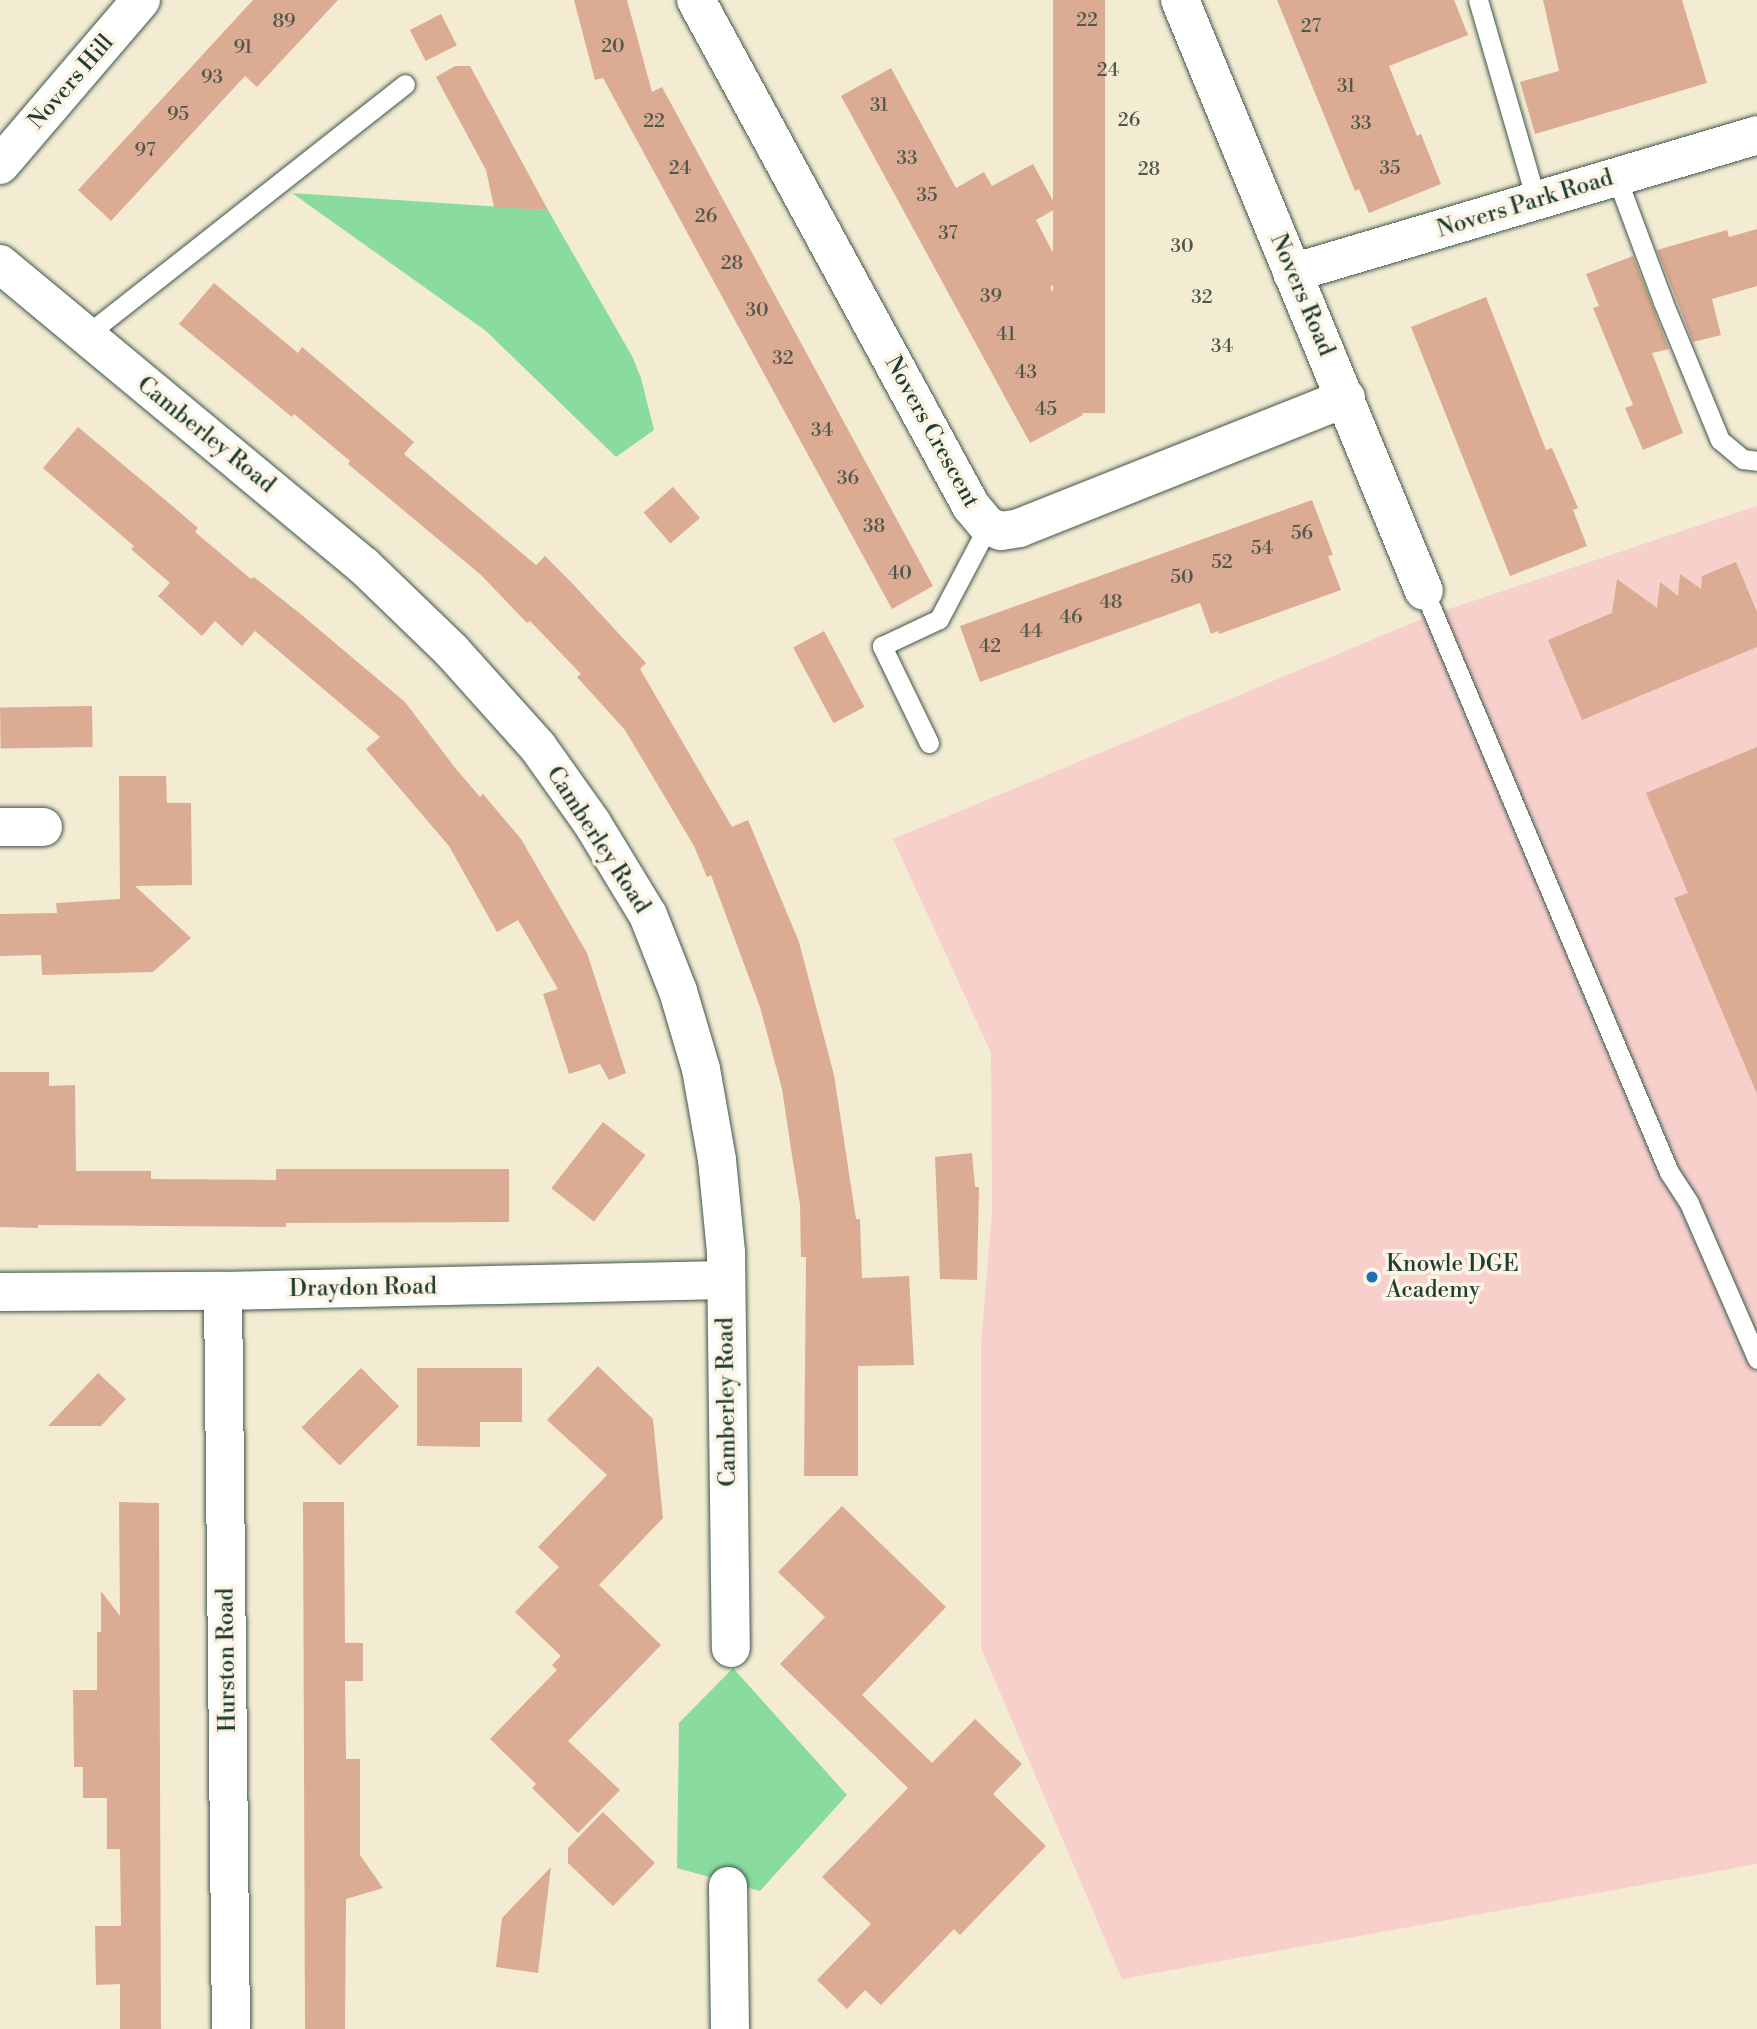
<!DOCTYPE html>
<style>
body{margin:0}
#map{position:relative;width:1757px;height:2029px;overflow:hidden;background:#f3ecd2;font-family:"Libre Bodoni",serif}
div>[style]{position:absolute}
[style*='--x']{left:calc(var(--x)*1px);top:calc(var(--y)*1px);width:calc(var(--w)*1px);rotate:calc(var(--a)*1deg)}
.built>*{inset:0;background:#f7d0cc}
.green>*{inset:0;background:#89dc9d}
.building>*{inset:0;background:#dcab94;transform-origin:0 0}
.roads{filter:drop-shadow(0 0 2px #3f574c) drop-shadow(0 0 2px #3f574c)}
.lane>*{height:19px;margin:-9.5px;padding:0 9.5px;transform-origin:9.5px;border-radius:9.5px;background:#fff}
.street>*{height:38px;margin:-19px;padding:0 19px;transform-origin:19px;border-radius:19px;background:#fff}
.dots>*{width:19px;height:19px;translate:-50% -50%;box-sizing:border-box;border:4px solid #fcf5e5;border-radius:50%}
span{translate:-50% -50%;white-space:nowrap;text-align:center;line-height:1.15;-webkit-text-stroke:7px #fcf5e5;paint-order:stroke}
.number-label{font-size:19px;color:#4e584c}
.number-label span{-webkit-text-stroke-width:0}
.street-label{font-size:23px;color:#1f3d34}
.poi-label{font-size:23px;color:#1f3d34}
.left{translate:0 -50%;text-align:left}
</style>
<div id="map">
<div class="built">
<div style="clip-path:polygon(1757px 506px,1757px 1864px,1122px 1979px,981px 1648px,981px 1344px,992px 1211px,991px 1053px,893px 839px,1434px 614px)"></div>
</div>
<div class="green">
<div style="clip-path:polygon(292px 193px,548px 210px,632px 356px,641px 378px,654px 430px,616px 457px,486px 331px)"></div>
<div style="clip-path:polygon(733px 1668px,847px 1795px,760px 1891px,677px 1868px,679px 1723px)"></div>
</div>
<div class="building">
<div style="clip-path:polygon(253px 0,338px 0,257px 87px,245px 76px,111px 221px,78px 190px)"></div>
<div style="clip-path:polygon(574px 0,627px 0,652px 92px,662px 87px,933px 586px,892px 609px,603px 78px,595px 80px)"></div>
<div style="left:1053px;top:0;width:52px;height:413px"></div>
<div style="clip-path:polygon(1277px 0,1454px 0,1468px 35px,1389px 66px,1417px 136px,1421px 134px,1441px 184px,1369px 213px,1359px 189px,1355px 191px)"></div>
<div style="clip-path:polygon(1543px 0,1682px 0,1707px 83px,1535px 134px,1520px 82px,1559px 71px)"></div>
<div style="left:441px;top:14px;width:35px;height:35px;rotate:63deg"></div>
<div style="clip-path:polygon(455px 66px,470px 66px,548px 210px,494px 207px,486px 170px,436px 77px)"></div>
<div style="clip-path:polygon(891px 68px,956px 188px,984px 172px,992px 186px,1033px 164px,1057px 208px,1036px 220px,1065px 276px,1050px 287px,1098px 376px,1069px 392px,1083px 415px,1030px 443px,841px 96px)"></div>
<div style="clip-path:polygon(1757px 229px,1757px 286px,1712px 299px,1721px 335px,1693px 342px,1657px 250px,1727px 230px,1729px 237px)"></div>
<div style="clip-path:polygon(1633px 256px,1669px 349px,1652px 353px,1683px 433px,1643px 450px,1625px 408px,1633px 405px,1593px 308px,1599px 306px,1586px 274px)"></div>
<div style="clip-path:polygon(214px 283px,298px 353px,302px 347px,414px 442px,404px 454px,536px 565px,545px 556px,571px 582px,646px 663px,640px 669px,732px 827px,748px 820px,799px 942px,834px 1075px,856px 1219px,860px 1219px,862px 1278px,909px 1276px,914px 1365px,858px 1366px,858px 1476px,804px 1476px,806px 1257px,801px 1257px,800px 1205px,791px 1149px,782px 1089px,760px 1007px,711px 875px,707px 877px,694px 846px,625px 730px,577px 677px,581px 674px,530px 621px,527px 623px,481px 575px,348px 464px,350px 461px,294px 414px,292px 417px,179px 324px)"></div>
<div style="clip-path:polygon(1486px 297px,1546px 450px,1552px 448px,1578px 508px,1573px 510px,1587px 546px,1510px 576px,1411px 327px)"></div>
<div style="clip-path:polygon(78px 427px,170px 504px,198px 528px,195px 532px,251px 579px,254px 577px,303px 616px,405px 702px,456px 769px,480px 797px,483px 794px,521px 839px,587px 953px,626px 1073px,609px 1080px,600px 1064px,569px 1074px,543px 994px,558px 989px,518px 920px,497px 932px,449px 846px,366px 749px,380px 737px,255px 631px,242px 646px,215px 621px,202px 636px,158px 596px,170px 583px,131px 549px,134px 546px,43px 468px)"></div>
<div style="left:673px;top:487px;width:41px;height:39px;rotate:49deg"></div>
<div style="clip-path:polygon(1312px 500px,1333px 555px,1328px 556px,1341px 590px,1219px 634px,1218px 631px,1211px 634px,1200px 603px,980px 682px,960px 626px)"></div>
<div style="clip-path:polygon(1736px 562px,1757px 612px,1757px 647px,1582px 720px,1548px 640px,1612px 613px,1617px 579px,1657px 608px,1660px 582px,1678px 596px,1680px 574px,1701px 589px,1702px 576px)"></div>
<div style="left:824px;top:631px;width:86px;height:35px;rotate:62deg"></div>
<div style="left:92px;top:706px;width:41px;height:92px;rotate:89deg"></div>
<div style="clip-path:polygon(1757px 747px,1757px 1094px,1674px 898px,1688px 893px,1646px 793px)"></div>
<div style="clip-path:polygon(119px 776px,166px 776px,167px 803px,191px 803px,192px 885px,135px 886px,191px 938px,153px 972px,42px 975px,41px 955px,0 956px,0 914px,57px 913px,56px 903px,120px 899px)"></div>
<div style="clip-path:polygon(0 1072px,49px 1072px,49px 1086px,75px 1085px,76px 1171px,151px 1171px,151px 1179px,276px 1180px,276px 1169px,509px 1169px,509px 1222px,286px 1223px,286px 1227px,38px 1225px,38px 1228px,0 1227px)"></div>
<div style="left:603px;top:1122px;width:54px;height:84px;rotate:38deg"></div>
<div style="clip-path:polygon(972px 1153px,975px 1187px,979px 1187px,977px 1280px,940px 1279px,935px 1157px)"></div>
<div style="clip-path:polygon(598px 1366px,653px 1419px,663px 1518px,599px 1585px,661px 1645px,568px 1741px,620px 1790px,578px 1833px,532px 1788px,536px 1784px,490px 1739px,557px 1670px,552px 1665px,561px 1656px,515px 1612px,559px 1567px,538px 1547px,607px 1475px,547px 1420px)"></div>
<div style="left:361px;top:1368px;width:54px;height:84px;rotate:45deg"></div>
<div style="clip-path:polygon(417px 1368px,522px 1368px,522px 1422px,480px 1422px,480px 1447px,417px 1446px)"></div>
<div style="clip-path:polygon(98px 1373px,126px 1399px,101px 1426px,48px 1426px)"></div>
<div style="clip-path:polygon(119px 1502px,159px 1503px,161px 2029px,120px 2029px,120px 1984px,96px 1985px,95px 1926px,121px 1926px,120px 1849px,107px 1849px,107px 1798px,83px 1798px,83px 1767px,74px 1767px,73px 1690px,97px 1690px,97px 1632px,101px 1632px,101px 1591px,120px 1616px)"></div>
<div style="clip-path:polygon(303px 1502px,344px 1502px,345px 1643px,363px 1643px,363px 1681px,345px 1681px,346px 1759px,360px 1759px,360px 1855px,383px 1888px,346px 1899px,345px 2029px,305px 2029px)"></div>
<div style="clip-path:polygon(842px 1506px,946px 1607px,862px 1695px,932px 1763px,975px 1719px,1022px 1764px,993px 1794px,1046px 1846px,960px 1935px,954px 1929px,881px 2005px,865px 1990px,847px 2009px,817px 1980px,871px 1924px,822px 1877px,908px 1788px,780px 1664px,825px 1617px,778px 1572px)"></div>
<div style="clip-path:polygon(603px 1812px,655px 1863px,613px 1906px,568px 1863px,568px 1848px)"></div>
<div style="clip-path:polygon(551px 1867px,538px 1973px,496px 1967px,502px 1918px)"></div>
</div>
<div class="roads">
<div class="lane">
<div style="--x:1478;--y:0;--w:208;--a:73.8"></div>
<div style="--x:1616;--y:176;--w:134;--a:69.5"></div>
<div style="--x:1663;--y:302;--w:149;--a:67.6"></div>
<div style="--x:1720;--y:440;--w:30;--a:40"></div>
<div style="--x:1743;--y:459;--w:14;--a:8"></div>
<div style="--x:85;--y:336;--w:407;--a:-38.2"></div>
<div style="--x:1424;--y:591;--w:631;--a:67.14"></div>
<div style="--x:1669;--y:1172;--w:37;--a:57"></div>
<div style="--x:1689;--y:1203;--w:170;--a:66.4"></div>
<div style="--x:929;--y:743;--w:108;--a:-115.9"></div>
<div style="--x:882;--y:646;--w:63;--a:-25.3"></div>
<div style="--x:939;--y:619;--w:105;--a:-62.2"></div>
</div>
<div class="street">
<div style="--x:696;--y:0;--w:576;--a:61.48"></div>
<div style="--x:971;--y:506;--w:26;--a:50"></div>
<div style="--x:988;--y:526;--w:14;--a:21"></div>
<div style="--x:1001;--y:531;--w:18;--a:-9"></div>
<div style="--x:1019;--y:528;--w:352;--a:-21.7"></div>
<div style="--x:1180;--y:0;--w:639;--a:67.57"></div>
<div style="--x:0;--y:165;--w:217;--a:-49.5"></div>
<div style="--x:0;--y:264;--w:473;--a:39.7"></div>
<div style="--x:364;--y:566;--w:121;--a:44"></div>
<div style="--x:451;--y:650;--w:130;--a:48.1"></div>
<div style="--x:538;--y:747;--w:93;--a:54.6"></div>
<div style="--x:592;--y:823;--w:108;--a:58.7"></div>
<div style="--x:648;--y:915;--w:82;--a:68.5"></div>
<div style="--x:678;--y:991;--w:81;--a:73.6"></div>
<div style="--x:701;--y:1069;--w:92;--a:80"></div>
<div style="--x:717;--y:1160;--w:92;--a:84.4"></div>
<div style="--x:726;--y:1252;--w:396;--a:89.3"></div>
<div style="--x:1292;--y:273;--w:485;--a:-16.5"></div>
<div style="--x:0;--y:827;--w:43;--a:0"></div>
<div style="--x:223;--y:1291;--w:738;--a:89.38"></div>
<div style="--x:0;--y:1292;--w:223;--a:-0.3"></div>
<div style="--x:223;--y:1291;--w:502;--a:-1.26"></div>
<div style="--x:728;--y:1886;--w:143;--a:89.2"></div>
</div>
</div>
<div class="dots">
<div style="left:1372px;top:1277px;background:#1f6fb2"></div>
</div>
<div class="number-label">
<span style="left:1087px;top:21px">22</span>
<span style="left:284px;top:22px">89</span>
<span style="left:1311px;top:27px">27</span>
<span style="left:613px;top:47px">20</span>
<span style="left:243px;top:48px">91</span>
<span style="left:1108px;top:71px">24</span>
<span style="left:212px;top:78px">93</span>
<span style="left:1346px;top:87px">31</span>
<span style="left:879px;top:106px">31</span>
<span style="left:178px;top:115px">95</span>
<span style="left:1129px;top:121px">26</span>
<span style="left:654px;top:122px">22</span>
<span style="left:1361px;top:124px">33</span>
<span style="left:145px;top:151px">97</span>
<span style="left:907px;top:159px">33</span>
<span style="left:680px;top:169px">24</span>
<span style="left:1390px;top:169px">35</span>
<span style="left:1149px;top:170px">28</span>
<span style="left:927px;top:196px">35</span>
<span style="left:706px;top:217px">26</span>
<span style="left:948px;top:234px">37</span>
<span style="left:1182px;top:247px">30</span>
<span style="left:732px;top:264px">28</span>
<span style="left:991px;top:297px">39</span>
<span style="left:1202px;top:298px">32</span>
<span style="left:757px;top:311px">30</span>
<span style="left:1006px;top:335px">41</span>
<span style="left:1222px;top:347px">34</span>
<span style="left:783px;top:359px">32</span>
<span style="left:1026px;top:373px">43</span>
<span style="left:1046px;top:410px">45</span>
<span style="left:822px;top:431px">34</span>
<span style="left:848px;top:479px">36</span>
<span style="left:874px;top:527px">38</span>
<span style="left:1302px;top:534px">56</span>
<span style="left:1262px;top:549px">54</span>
<span style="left:1222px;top:563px">52</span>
<span style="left:900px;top:574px">40</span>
<span style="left:1182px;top:578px">50</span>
<span style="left:1111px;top:603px">48</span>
<span style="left:1071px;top:618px">46</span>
<span style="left:1031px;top:632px">44</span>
<span style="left:990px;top:647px">42</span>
</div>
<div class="street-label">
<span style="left:71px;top:82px;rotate:-49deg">Novers Hill</span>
<span style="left:1525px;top:204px;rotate:-17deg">Novers Park Road</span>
<span style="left:1302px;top:295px;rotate:67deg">Novers Road</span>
<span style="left:932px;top:432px;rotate:61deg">Novers Crescent</span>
<span style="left:206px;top:435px;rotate:39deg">Camberley Road</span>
<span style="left:598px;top:840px;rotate:57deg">Camberley Road</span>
<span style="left:363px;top:1288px;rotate:-1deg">Draydon Road</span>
<span style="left:727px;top:1402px;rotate:-91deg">Camberley Road</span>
<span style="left:227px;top:1660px;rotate:-91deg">Hurston Road</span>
</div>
<div class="poi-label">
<span class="left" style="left:1386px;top:1277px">Knowle DGE<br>Academy</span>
</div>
</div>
